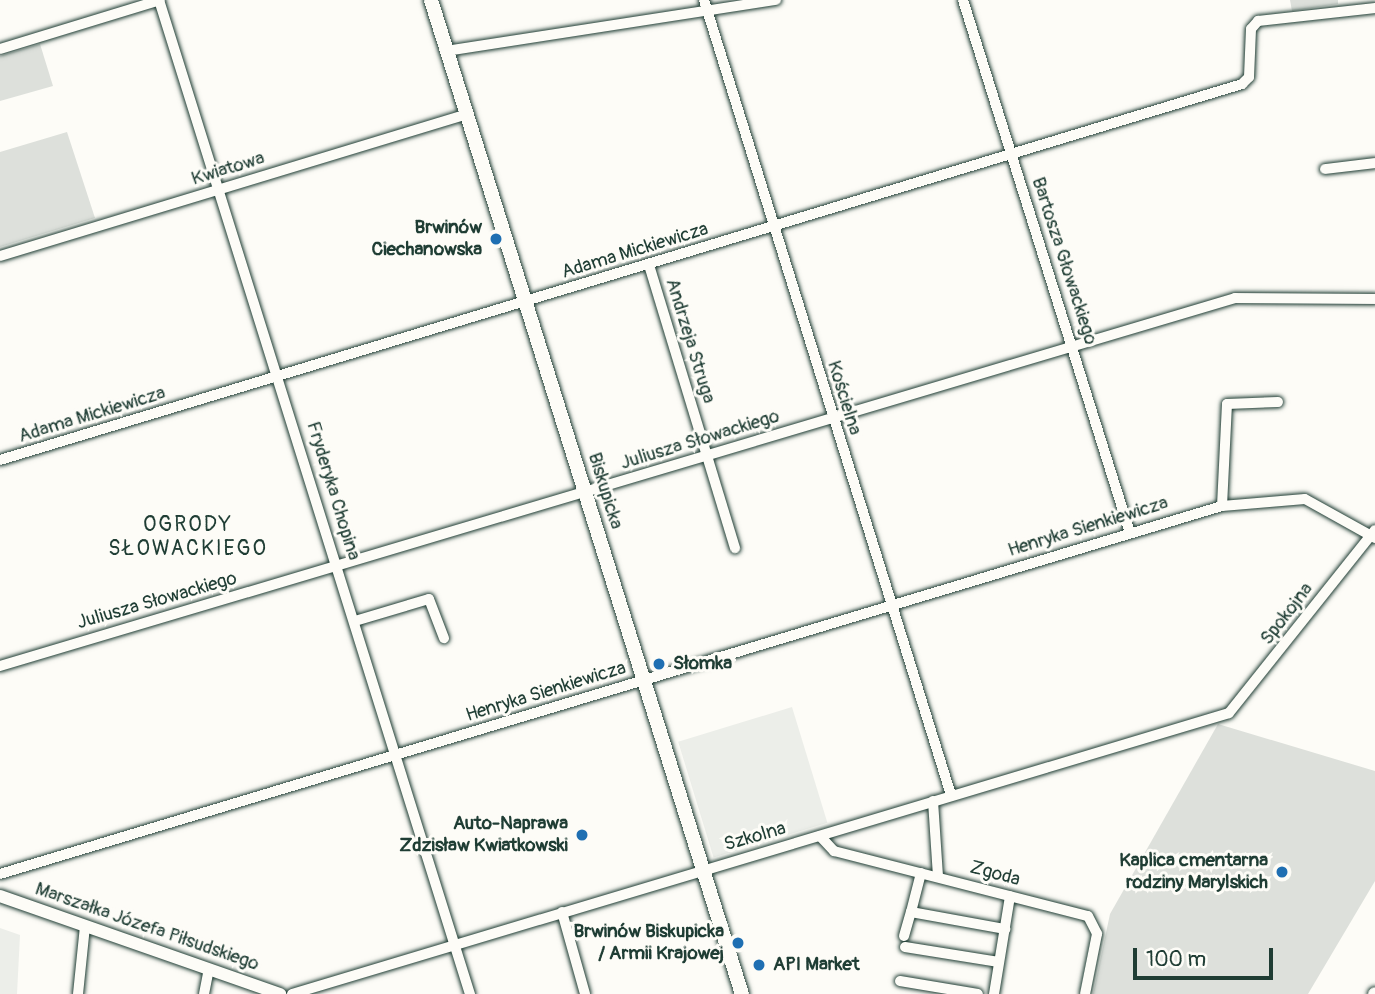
<!DOCTYPE html>
<meta charset="utf-8">
<style>
body{margin:0}
#map{position:relative;width:1375px;height:994px;overflow:hidden;background:#fdfcf7;font-family:Pangolin,sans-serif}
div>[style]{position:absolute}
[style*='--x']{left:calc(var(--x)*1px);top:calc(var(--y)*1px);width:calc(var(--w)*1px);rotate:calc(var(--a)*1deg)}
.built>*{inset:0;background:#eceee9;transform-origin:0 0}
.green>*{inset:0;background:#dde0db}
.roads{filter:drop-shadow(0 0 2px #1f3d34) drop-shadow(0 0 2px #1f3d34)}
.minor>*{height:10px;margin:-5px;padding:0 5px;transform-origin:5px;border-radius:5px;background:#fdfcf7}
.tertiary>*{height:12px;margin:-6px;padding:0 6px;transform-origin:6px;border-radius:6px;background:#fdfcf7}
.secondary>*{height:14px;margin:-7px;padding:0 7px;transform-origin:7px;border-radius:7px;background:#fdfcf7}
.dots>*{width:19px;height:19px;translate:-50% -50%;box-sizing:border-box;border:4px solid #fdfcf7;border-radius:50%}
span{translate:-50% -50%;white-space:nowrap;text-align:center;line-height:1.15;-webkit-text-stroke:6px #fdfcf7;paint-order:stroke}
.street-label{font-size:19px;color:#1f3d34}
.poi-label{font-size:19px;color:#1f3d34;font-weight:700}
.right{translate:-100% -50%;text-align:right}
.left{translate:0 -50%;text-align:left}
.neighbourhood-label{font-size:21px;color:#1f3d34;letter-spacing:2px}
.scale{position:absolute;left:1133px;top:948px;width:140px;height:32px;box-sizing:border-box;border:4px solid #1f3d34;border-top:0;padding-left:9px;font-size:21px;line-height:24px;white-space:nowrap;color:#1f3d34;-webkit-text-stroke:5px #fdfcf7;paint-order:stroke}
</style>
<div id="map">
<div class="built">
<div style="left:792px;top:707px;width:121px;height:119px;rotate:73deg"></div>
<div style="clip-path:polygon(0 928px,20px 935px,17px 994px,0 994px)"></div>
</div>
<div class="green">
<div style="clip-path:polygon(1290px 0,1338px 0,1338px 4px,1292px 11px)"></div>
<div style="clip-path:polygon(40px 44px,53px 86px,0 101px,0 56px)"></div>
<div style="clip-path:polygon(67px 132px,95px 218px,0 247px,0 152px)"></div>
<div style="clip-path:polygon(1218px 724px,1375px 771px,1375px 881px,1308px 994px,1093px 994px,1110px 914px)"></div>
</div>
<div class="roads">
<div class="minor">
<div style="--x:159;--y:0;--w:1042;--a:72.63"></div>
<div style="--x:704;--y:0;--w:832;--a:72.74"></div>
<div style="--x:963;--y:0;--w:559;--a:72.6"></div>
<div style="--x:0;--y:49;--w:167;--a:-17"></div>
<div style="--x:446;--y:51;--w:334;--a:-8.8"></div>
<div style="--x:1325;--y:169;--w:50;--a:-6.8"></div>
<div style="--x:0;--y:256;--w:488;--a:-16.9"></div>
<div style="--x:649;--y:265;--w:296;--a:73.1"></div>
<div style="--x:0;--y:460;--w:1298;--a:-16.84"></div>
<div style="--x:1242;--y:84;--w:10;--a:-45"></div>
<div style="--x:1249;--y:77;--w:48;--a:-87.6"></div>
<div style="--x:1251;--y:29;--w:11;--a:-49"></div>
<div style="--x:1258;--y:21;--w:118;--a:-6.3"></div>
<div style="--x:1222;--y:506;--w:102;--a:-87.2"></div>
<div style="--x:1227;--y:404;--w:51;--a:-2.2"></div>
<div style="--x:355;--y:621;--w:77;--a:-16.6"></div>
<div style="--x:429;--y:599;--w:42;--a:69"></div>
<div style="--x:0;--y:666;--w:1289;--a:-16.59"></div>
<div style="--x:1235;--y:298;--w:140;--a:0.4"></div>
<div style="--x:933;--y:801;--w:76;--a:86.2"></div>
<div style="--x:820;--y:836;--w:21;--a:47"></div>
<div style="--x:834;--y:851;--w:262;--a:14.4"></div>
<div style="--x:1088;--y:916;--w:20;--a:63"></div>
<div style="--x:1097;--y:934;--w:61;--a:101.3"></div>
<div style="--x:921;--y:873;--w:40;--a:104.4"></div>
<div style="--x:911;--y:912;--w:96;--a:10.3"></div>
<div style="--x:0;--y:874;--w:1276;--a:-16.76"></div>
<div style="--x:1222;--y:506;--w:83;--a:-4.8"></div>
<div style="--x:1305;--y:499;--w:80;--a:29.1"></div>
<div style="--x:562;--y:912;--w:85;--a:74.3"></div>
<div style="--x:904;--y:936;--w:25;--a:-74"></div>
<div style="--x:905;--y:947;--w:95;--a:9.1"></div>
<div style="--x:900;--y:981;--w:79;--a:9.5"></div>
<div style="--x:78;--y:994;--w:68;--a:-84.1"></div>
<div style="--x:204;--y:994;--w:25;--a:-79"></div>
<div style="--x:292;--y:994;--w:978;--a:-16.69"></div>
<div style="--x:1229;--y:713;--w:234;--a:-51.4"></div>
<div style="--x:994;--y:994;--w:99;--a:-80.7"></div>
</div>
<div class="tertiary">
<div style="--x:0;--y:896;--w:297;--a:19.3"></div>
<div style="--x:1374;--y:994;--w:1;--a:-45"></div>
</div>
<div class="secondary">
<div style="--x:431;--y:0;--w:1042;--a:72.63"></div>
</div>
</div>
<div class="dots">
<div style="left:496px;top:239px;background:#1f6fb2"></div>
<div style="left:659px;top:664px;background:#1f6fb2"></div>
<div style="left:582px;top:835px;background:#1f6fb2"></div>
<div style="left:1282px;top:872px;background:#1f6fb2"></div>
<div style="left:738px;top:943px;background:#1f6fb2"></div>
<div style="left:759px;top:965px;background:#1f6fb2"></div>
</div>
<div class="street-label">
<span style="left:228px;top:169px;rotate:-17deg">Kwiatowa</span>
<span style="left:635px;top:251px;rotate:-17deg">Adama Mickiewicza</span>
<span style="left:1064px;top:261px;rotate:72deg">Bartosza Głowackiego</span>
<span style="left:690px;top:341px;rotate:73deg">Andrzeja Struga</span>
<span style="left:844px;top:398px;rotate:73deg">Kościelna</span>
<span style="left:92px;top:415px;rotate:-17deg">Adama Mickiewicza</span>
<span style="left:700px;top:440px;rotate:-17deg">Juliusza Słowackiego</span>
<span style="left:333px;top:491px;rotate:73deg">Fryderyka Chopina</span>
<span style="left:605px;top:491px;rotate:73deg">Biskupicka</span>
<span style="left:1088px;top:527px;rotate:-17deg">Henryka Sienkiewicza</span>
<span style="left:157px;top:601px;rotate:-16deg">Juliusza Słowackiego</span>
<span style="left:1287px;top:614px;rotate:-52deg">Spokojna</span>
<span style="left:546px;top:692px;rotate:-17deg">Henryka Sienkiewicza</span>
<span style="left:755px;top:837px;rotate:-16deg">Szkolna</span>
<span style="left:995px;top:874px;rotate:15deg">Zgoda</span>
<span style="left:147px;top:927px;rotate:19deg">Marszałka Józefa Piłsudskiego</span>
</div>
<div class="poi-label">
<span class="right" style="left:482px;top:239px">Brwinów<br>Ciechanowska</span>
<span class="left" style="left:673px;top:664px">Słomka</span>
<span class="right" style="left:568px;top:835px">Auto-Naprawa<br>Zdzisław Kwiatkowski</span>
<span class="right" style="left:1268px;top:872px">Kaplica cmentarna<br>rodziny Marylskich</span>
<span class="right" style="left:724px;top:943px">Brwinów Biskupicka<br>/ Armii Krajowej</span>
<span class="left" style="left:773px;top:965px">API Market</span>
</div>
<div class="neighbourhood-label">
<span style="left:188px;top:537px">OGRODY<br>SŁOWACKIEGO</span>
</div>
<div class="scale">100 m</div>
</div>
